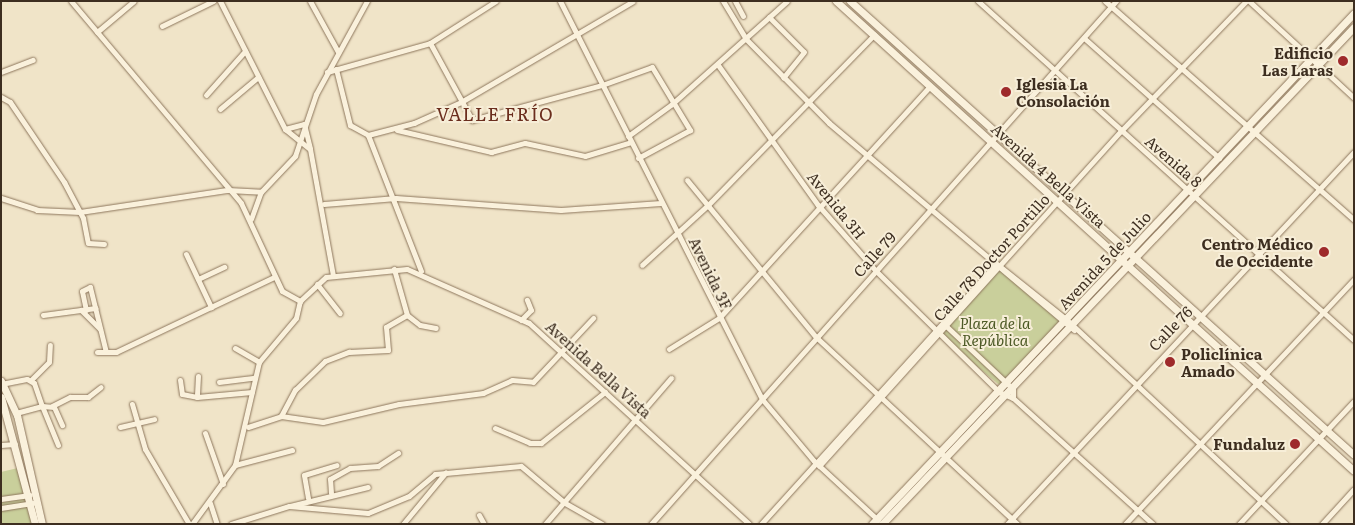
<!DOCTYPE html>
<meta charset="utf-8">
<style>
body{margin:0}
#map{position:relative;width:1355px;height:525px;overflow:hidden;background:#f0e4c8;font-family:Literata,serif}
div>[style]{position:absolute}
[style*='--x']{left:calc(var(--x)*1px);top:calc(var(--y)*1px);width:calc(var(--w)*1px);rotate:calc(var(--a)*1deg)}
.green>*{inset:0;background:#c9cf9b;transform-origin:0 0}
.roads{filter:drop-shadow(0 0 1px #8d765c) drop-shadow(0 0 1px #8d765c)}
.street>*{height:5px;margin:-2.5px;padding:0 2.5px;transform-origin:2.5px;border-radius:2.5px;background:#faf1dc}
.secondary>*{height:7px;margin:-3.5px;padding:0 3.5px;transform-origin:3.5px;border-radius:3.5px;background:#faf1dc}
.dots>*{width:14px;height:14px;translate:-50% -50%;box-sizing:border-box;border:2px solid #f7eed8;border-radius:50%}
span{translate:-50% -50%;white-space:nowrap;text-align:center;line-height:1.15;-webkit-text-stroke:4px #f7eed8;paint-order:stroke}
.poi-label{font-size:15px;color:#3d2e20;font-weight:700}
.right{translate:-100% -50%;text-align:right}
.left{translate:0 -50%;text-align:left}
.street-label{font-size:15px;color:#3d2e20}
.park-label{font-size:15px;color:#4d5a26;font-style:italic}
.quarter-label{font-size:18px;color:#6b2e1e;letter-spacing:1px}
.frame{position:absolute;inset:0;border:2px solid #3d2e20;pointer-events:none}
</style>
<div id="map">
<div class="green">
<div style="left:999px;top:266px;width:83px;height:91px;rotate:40deg"></div>
<div style="clip-path:polygon(22px 467px,35px 524px,1px 524px,1px 472px)"></div>
</div>
<div class="roads">
<div class="street">
<div style="--x:71;--y:1;--w:264;--a:49.9"></div>
<div style="--x:241;--y:203;--w:97;--a:65"></div>
<div style="--x:282;--y:291;--w:21;--a:29"></div>
<div style="--x:220;--y:1;--w:144;--a:63.1"></div>
<div style="--x:285;--y:129;--w:32;--a:39"></div>
<div style="--x:310;--y:149;--w:129;--a:79.7"></div>
<div style="--x:310;--y:1;--w:58;--a:61.2"></div>
<div style="--x:560;--y:1;--w:446;--a:63.1"></div>
<div style="--x:762;--y:399;--w:81;--a:50"></div>
<div style="--x:814;--y:461;--w:87;--a:42.7"></div>
<div style="--x:723;--y:1;--w:44;--a:58.8"></div>
<div style="--x:746;--y:39;--w:118;--a:45.3"></div>
<div style="--x:829;--y:123;--w:321;--a:40.2"></div>
<div style="--x:735;--y:1;--w:17;--a:62"></div>
<div style="--x:978;--y:1;--w:506;--a:42.04"></div>
<div style="--x:1105;--y:1;--w:332;--a:41.3"></div>
<div style="--x:1249;--y:1;--w:143;--a:42.7"></div>
<div style="--x:769;--y:17;--w:49;--a:45"></div>
<div style="--x:804;--y:52;--w:33;--a:129"></div>
<div style="--x:162;--y:26;--w:57;--a:-26.1"></div>
<div style="--x:97;--y:32;--w:48;--a:-40"></div>
<div style="--x:1084;--y:38;--w:181;--a:41.6"></div>
<div style="--x:430;--y:43;--w:88;--a:61.4"></div>
<div style="--x:472;--y:120;--w:135;--a:-15.1"></div>
<div style="--x:602;--y:85;--w:53;--a:-19.8"></div>
<div style="--x:652;--y:67;--w:74;--a:58.9"></div>
<div style="--x:690;--y:130;--w:59;--a:151.7"></div>
<div style="--x:718;--y:65;--w:172;--a:54.5"></div>
<div style="--x:818;--y:205;--w:88;--a:48.7"></div>
<div style="--x:876;--y:271;--w:173;--a:44.5"></div>
<div style="--x:999;--y:392;--w:15;--a:23"></div>
<div style="--x:1013;--y:398;--w:188;--a:42"></div>
<div style="--x:336;--y:69;--w:58;--a:76"></div>
<div style="--x:350;--y:125;--w:21;--a:29"></div>
<div style="--x:1;--y:72;--w:34;--a:-21"></div>
<div style="--x:327;--y:72;--w:107;--a:-15.7"></div>
<div style="--x:430;--y:43;--w:78;--a:-32.5"></div>
<div style="--x:206;--y:95;--w:59;--a:-48.4"></div>
<div style="--x:1;--y:97;--w:10;--a:29"></div>
<div style="--x:10;--y:102;--w:97;--a:56"></div>
<div style="--x:64;--y:182;--w:41;--a:62.2"></div>
<div style="--x:83;--y:218;--w:25;--a:79"></div>
<div style="--x:88;--y:243;--w:16;--a:4"></div>
<div style="--x:220;--y:109;--w:50;--a:-40.1"></div>
<div style="--x:285;--y:129;--w:20;--a:-15"></div>
<div style="--x:304;--y:124;--w:25;--a:76"></div>
<div style="--x:397;--y:130;--w:97;--a:13.2"></div>
<div style="--x:491;--y:152;--w:35;--a:-15"></div>
<div style="--x:525;--y:143;--w:61;--a:12.2"></div>
<div style="--x:585;--y:156;--w:48;--a:-16.9"></div>
<div style="--x:628;--y:136;--w:54;--a:-36"></div>
<div style="--x:672;--y:104;--w:154;--a:-41.8"></div>
<div style="--x:687;--y:180;--w:203;--a:50.6"></div>
<div style="--x:816;--y:337;--w:275;--a:42.9"></div>
<div style="--x:1;--y:198;--w:38;--a:18"></div>
<div style="--x:37;--y:210;--w:43;--a:2.7"></div>
<div style="--x:80;--y:212;--w:150;--a:-8.5"></div>
<div style="--x:228;--y:190;--w:33;--a:3"></div>
<div style="--x:324;--y:204;--w:72;--a:-4.8"></div>
<div style="--x:396;--y:198;--w:165;--a:4.2"></div>
<div style="--x:561;--y:210;--w:100;--a:-4"></div>
<div style="--x:251;--y:219;--w:29;--a:-70"></div>
<div style="--x:261;--y:192;--w:50;--a:-46.6"></div>
<div style="--x:295;--y:156;--w:65;--a:-71.3"></div>
<div style="--x:316;--y:94;--w:106;--a:-61.3"></div>
<div style="--x:186;--y:254;--w:59;--a:64.7"></div>
<div style="--x:993;--y:261;--w:95;--a:38.6"></div>
<div style="--x:1067;--y:320;--w:299;--a:43"></div>
<div style="--x:642;--y:265;--w:89;--a:-42.3"></div>
<div style="--x:708;--y:205;--w:238;--a:-45.7"></div>
<div style="--x:421;--y:271;--w:146;--a:-111.3"></div>
<div style="--x:368;--y:135;--w:48;--a:-14.6"></div>
<div style="--x:414;--y:123;--w:51;--a:-24.1"></div>
<div style="--x:461;--y:102;--w:199;--a:-30.4"></div>
<div style="--x:198;--y:279;--w:29;--a:-25"></div>
<div style="--x:317;--y:284;--w:37;--a:52"></div>
<div style="--x:300;--y:301;--w:35;--a:-43"></div>
<div style="--x:326;--y:277;--w:81;--a:-5.6"></div>
<div style="--x:407;--y:269;--w:133;--a:23.9"></div>
<div style="--x:529;--y:323;--w:298;--a:42.4"></div>
<div style="--x:81;--y:310;--w:27;--a:45"></div>
<div style="--x:86;--y:310;--w:19;--a:-102"></div>
<div style="--x:82;--y:291;--w:9;--a:-27"></div>
<div style="--x:90;--y:287;--w:67;--a:76.2"></div>
<div style="--x:106;--y:352;--w:10;--a:0"></div>
<div style="--x:116;--y:352;--w:175;--a:-25.4"></div>
<div style="--x:43;--y:315;--w:53;--a:-7.5"></div>
<div style="--x:407;--y:315;--w:16;--a:38"></div>
<div style="--x:420;--y:325;--w:16;--a:11"></div>
<div style="--x:521;--y:320;--w:14;--a:-45"></div>
<div style="--x:531;--y:310;--w:11;--a:-112"></div>
<div style="--x:945;--y:325;--w:93;--a:43.3"></div>
<div style="--x:1013;--y:389;--w:9;--a:90"></div>
<div style="--x:235;--y:348;--w:28;--a:30"></div>
<div style="--x:669;--y:349;--w:59;--a:-31.8"></div>
<div style="--x:719;--y:318;--w:314;--a:-47.7"></div>
<div style="--x:97;--y:352;--w:9;--a:0"></div>
<div style="--x:198;--y:376;--w:21;--a:93"></div>
<div style="--x:197;--y:397;--w:55;--a:-5.2"></div>
<div style="--x:31;--y:380;--w:25;--a:-45"></div>
<div style="--x:49;--y:362;--w:17;--a:-87"></div>
<div style="--x:180;--y:380;--w:14;--a:82"></div>
<div style="--x:182;--y:394;--w:15;--a:11"></div>
<div style="--x:219;--y:382;--w:34;--a:-7"></div>
<div style="--x:1;--y:384;--w:26;--a:-11"></div>
<div style="--x:27;--y:379;--w:8;--a:30"></div>
<div style="--x:34;--y:383;--w:24;--a:71"></div>
<div style="--x:42;--y:406;--w:27;--a:165"></div>
<div style="--x:132;--y:404;--w:47;--a:73.9"></div>
<div style="--x:145;--y:449;--w:87;--a:59.6"></div>
<div style="--x:52;--y:406;--w:20;--a:-27"></div>
<div style="--x:70;--y:397;--w:18;--a:0"></div>
<div style="--x:88;--y:397;--w:16;--a:-38"></div>
<div style="--x:281;--y:416;--w:30;--a:-62"></div>
<div style="--x:295;--y:390;--w:42;--a:-44"></div>
<div style="--x:325;--y:361;--w:26;--a:-21"></div>
<div style="--x:349;--y:352;--w:39;--a:-3"></div>
<div style="--x:388;--y:350;--w:23;--a:-95"></div>
<div style="--x:386;--y:327;--w:24;--a:-30"></div>
<div style="--x:407;--y:315;--w:48;--a:-105.8"></div>
<div style="--x:120;--y:427;--w:35;--a:-13"></div>
<div style="--x:248;--y:427;--w:35;--a:-18"></div>
<div style="--x:281;--y:416;--w:42;--a:8.1"></div>
<div style="--x:323;--y:422;--w:78;--a:-13.3"></div>
<div style="--x:399;--y:404;--w:85;--a:-7.5"></div>
<div style="--x:483;--y:393;--w:32;--a:-24"></div>
<div style="--x:512;--y:380;--w:21;--a:5"></div>
<div style="--x:533;--y:382;--w:88;--a:-46.8"></div>
<div style="--x:495;--y:428;--w:38;--a:23"></div>
<div style="--x:530;--y:443;--w:11;--a:0"></div>
<div style="--x:541;--y:443;--w:82;--a:-38.6"></div>
<div style="--x:205;--y:433;--w:54;--a:70.6"></div>
<div style="--x:1;--y:445;--w:14;--a:-4"></div>
<div style="--x:58;--y:445;--w:42;--a:-112.3"></div>
<div style="--x:42;--y:406;--w:12;--a:5"></div>
<div style="--x:54;--y:407;--w:20;--a:66"></div>
<div style="--x:235;--y:465;--w:59;--a:-14.7"></div>
<div style="--x:819;--y:466;--w:451;--a:-48"></div>
<div style="--x:1121;--y:131;--w:180;--a:-46.1"></div>
<div style="--x:331;--y:493;--w:14;--a:-94"></div>
<div style="--x:330;--y:479;--w:23;--a:-29"></div>
<div style="--x:350;--y:468;--w:28;--a:-4"></div>
<div style="--x:378;--y:466;--w:24;--a:-33"></div>
<div style="--x:308;--y:498;--w:23;--a:-100"></div>
<div style="--x:304;--y:475;--w:34;--a:-17"></div>
<div style="--x:1;--y:499;--w:29;--a:-8"></div>
<div style="--x:210;--y:503;--w:22;--a:72"></div>
<div style="--x:290;--y:506;--w:80;--a:-13.7"></div>
<div style="--x:1;--y:508;--w:36;--a:-9"></div>
<div style="--x:479;--y:515;--w:10;--a:61"></div>
<div style="--x:192;--y:524;--w:73;--a:-53.9"></div>
<div style="--x:235;--y:465;--w:106;--a:-76.9"></div>
<div style="--x:259;--y:362;--w:57;--a:-49.9"></div>
<div style="--x:296;--y:318;--w:17;--a:-77"></div>
<div style="--x:231;--y:524;--w:61;--a:-17.2"></div>
<div style="--x:289;--y:506;--w:79;--a:5.1"></div>
<div style="--x:368;--y:513;--w:44;--a:-22.5"></div>
<div style="--x:409;--y:496;--w:34;--a:-40"></div>
<div style="--x:435;--y:474;--w:86;--a:-5.3"></div>
<div style="--x:521;--y:466;--w:57;--a:40.1"></div>
<div style="--x:565;--y:503;--w:43;--a:29.6"></div>
<div style="--x:403;--y:524;--w:67;--a:-50.4"></div>
<div style="--x:545;--y:524;--w:193;--a:-49.2"></div>
<div style="--x:651;--y:524;--w:700;--a:-48.36"></div>
<div style="--x:761;--y:524;--w:350;--a:-47.9"></div>
<div style="--x:1007;--y:524;--w:509;--a:-46.99"></div>
<div style="--x:1125;--y:524;--w:335;--a:-46.9"></div>
<div style="--x:1239;--y:524;--w:168;--a:-46.9"></div>
<div style="--x:1322;--y:524;--w:47;--a:-47.6"></div>
</div>
<div class="secondary">
<div style="--x:836;--y:1;--w:699;--a:42.22"></div>
<div style="--x:850;--y:1;--w:678;--a:42.01"></div>
<div style="--x:1;--y:381;--w:38;--a:65"></div>
<div style="--x:17;--y:415;--w:112;--a:77.1"></div>
<div style="--x:1;--y:397;--w:131;--a:75"></div>
<div style="--x:872;--y:524;--w:702;--a:-46.67"></div>
<div style="--x:882;--y:524;--w:685;--a:-46.48"></div>
</div>
</div>
<div class="dots">
<div style="left:1343px;top:61px;background:#9e2a2b"></div>
<div style="left:1006px;top:92px;background:#9e2a2b"></div>
<div style="left:1324px;top:252px;background:#9e2a2b"></div>
<div style="left:1170px;top:362px;background:#9e2a2b"></div>
<div style="left:1295px;top:444px;background:#9e2a2b"></div>
</div>
<div class="poi-label">
<span class="right" style="left:1333px;top:61px">Edificio<br>Las Laras</span>
<span class="left" style="left:1016px;top:92px">Iglesia La<br>Consolación</span>
<span class="right" style="left:1313px;top:252px">Centro Médico<br>de Occidente</span>
<span class="left" style="left:1181px;top:362px">Policlínica<br>Amado</span>
<span class="right" style="left:1285px;top:444px">Fundaluz</span>
</div>
<div class="street-label">
<span style="left:1174px;top:161px;rotate:41deg">Avenida 8</span>
<span style="left:1049px;top:175px;rotate:42deg">Avenida 4 Bella Vista</span>
<span style="left:837px;top:205px;rotate:51deg">Avenida 3H</span>
<span style="left:874px;top:254px;rotate:-48deg">Calle 79</span>
<span style="left:991px;top:257px;rotate:-48deg">Calle 78 Doctor Portillo</span>
<span style="left:1104px;top:260px;rotate:-47deg">Avenida 5 de Julio</span>
<span style="left:711px;top:273px;rotate:64deg">Avenida 3F</span>
<span style="left:1170px;top:328px;rotate:-46deg">Calle 76</span>
<span style="left:599px;top:369px;rotate:42deg">Avenida Bella Vista</span>
</div>
<div class="park-label">
<span style="left:995px;top:331px">Plaza de la<br>República</span>
</div>
<div class="quarter-label">
<span style="left:495px;top:114px">VALLE FRÍO</span>
</div>
<div class="frame"></div>
</div>
